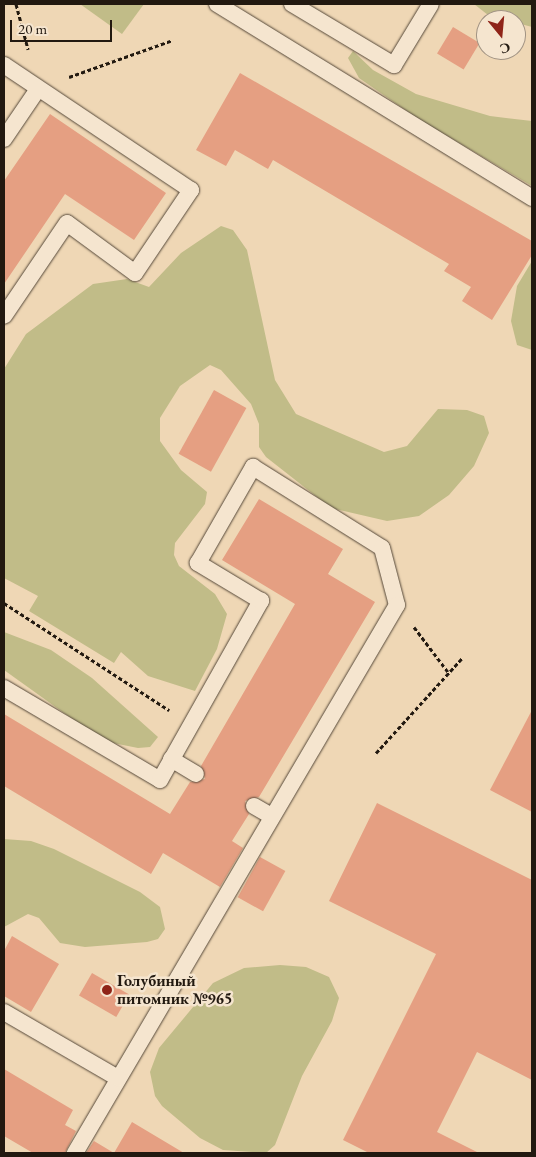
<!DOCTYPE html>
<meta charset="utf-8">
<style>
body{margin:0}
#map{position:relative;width:536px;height:1157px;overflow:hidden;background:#efd7b5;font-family:"EB Garamond",serif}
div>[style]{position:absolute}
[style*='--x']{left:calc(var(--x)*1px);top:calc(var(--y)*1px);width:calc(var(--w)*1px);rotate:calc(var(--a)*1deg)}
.green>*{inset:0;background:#c1bc88}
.building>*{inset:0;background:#e59f82;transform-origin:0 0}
.path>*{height:3px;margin-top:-1.5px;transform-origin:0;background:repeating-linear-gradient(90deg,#221910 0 4px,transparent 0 6.5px)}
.roads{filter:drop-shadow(0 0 1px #554839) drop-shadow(0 0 1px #554839)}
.service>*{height:16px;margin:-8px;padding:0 8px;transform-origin:8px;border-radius:8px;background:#f5e5cf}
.dots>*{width:14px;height:14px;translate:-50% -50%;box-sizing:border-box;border:2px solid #f5e5cf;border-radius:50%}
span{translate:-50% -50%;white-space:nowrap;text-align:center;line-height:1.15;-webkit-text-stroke:5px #f5e5cf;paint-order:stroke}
.poi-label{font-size:16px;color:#221910;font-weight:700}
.left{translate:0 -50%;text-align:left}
.frame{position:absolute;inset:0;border:5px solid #221910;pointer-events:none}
.north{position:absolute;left:476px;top:10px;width:50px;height:50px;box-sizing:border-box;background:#f5e5cf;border:1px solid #a19383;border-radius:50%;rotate:163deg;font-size:14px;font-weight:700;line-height:20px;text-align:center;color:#221910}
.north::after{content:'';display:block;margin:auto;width:18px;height:22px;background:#8f2418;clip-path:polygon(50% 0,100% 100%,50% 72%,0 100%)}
.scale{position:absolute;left:10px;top:20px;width:102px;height:22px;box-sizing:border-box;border:2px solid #221910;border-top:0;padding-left:6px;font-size:15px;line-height:18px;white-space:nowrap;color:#221910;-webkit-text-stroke:4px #f5e5cf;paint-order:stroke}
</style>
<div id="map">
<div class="green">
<div style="clip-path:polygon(80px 4px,144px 4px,122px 34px)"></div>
<div style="clip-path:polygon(474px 4px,532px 4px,532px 27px,488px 15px)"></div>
<div style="clip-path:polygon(353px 51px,373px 70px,416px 94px,490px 116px,532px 121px,532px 186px,417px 118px,359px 78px,348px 58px)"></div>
<div style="clip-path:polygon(221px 226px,233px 230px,247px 250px,275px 380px,296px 414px,384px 452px,407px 446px,438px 409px,467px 410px,484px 416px,489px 433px,474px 466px,449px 495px,419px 516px,387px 521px,331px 508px,266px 457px,259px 447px,259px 424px,251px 404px,221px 370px,210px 365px,180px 386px,160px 418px,160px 441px,181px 470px,207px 492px,205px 504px,175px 543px,174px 555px,179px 566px,215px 594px,227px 614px,217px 649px,195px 691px,148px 676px,121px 652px,114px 663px,29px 611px,38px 596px,4px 578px,4px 369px,26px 334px,93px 284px,127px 279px,149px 287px,181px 253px)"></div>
<div style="clip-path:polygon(532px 261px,532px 350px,517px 345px,511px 321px,517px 286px)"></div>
<div style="clip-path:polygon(4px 632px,51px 650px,92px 678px,158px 737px,150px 747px,138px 748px,103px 741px,4px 670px)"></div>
<div style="clip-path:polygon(4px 839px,31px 841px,54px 849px,140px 892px,160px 907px,165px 929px,158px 939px,147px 942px,85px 947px,60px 943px,39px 918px,28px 914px,4px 927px)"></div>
<div style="clip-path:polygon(280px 965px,306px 967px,329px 977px,339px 998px,332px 1021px,302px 1076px,275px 1145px,266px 1153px,223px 1150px,200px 1138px,162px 1106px,155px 1096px,150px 1072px,159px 1048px,213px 983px,244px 968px)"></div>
</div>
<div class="building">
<div style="left:453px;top:27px;width:31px;height:31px;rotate:31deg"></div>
<div style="clip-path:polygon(240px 73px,532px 241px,532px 255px,492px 320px,462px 301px,471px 287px,444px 271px,449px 264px,273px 160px,268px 169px,235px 150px,226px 166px,196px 150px)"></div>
<div style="clip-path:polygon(50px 114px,166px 193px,134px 240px,65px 194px,4px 284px,4px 181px)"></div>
<div style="left:214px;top:390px;width:37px;height:73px;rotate:29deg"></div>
<div style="clip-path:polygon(259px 499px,343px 549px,328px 574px,375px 602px,259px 797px,245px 801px,249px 814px,232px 841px,243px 848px,220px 887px,163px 853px,151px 874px,4px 786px,4px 714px,170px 814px,190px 782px,205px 779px,201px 766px,295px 604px,222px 560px)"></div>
<div style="clip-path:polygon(532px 710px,532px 812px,490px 790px)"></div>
<div style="clip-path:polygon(377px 803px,532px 880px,532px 1080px,477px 1052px,437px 1132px,479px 1153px,369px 1153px,343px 1140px,436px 954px,329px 901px)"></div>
<div style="left:260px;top:857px;width:29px;height:46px;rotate:29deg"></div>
<div style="clip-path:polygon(12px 936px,59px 964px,31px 1012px,4px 996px,4px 951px)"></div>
<div style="left:92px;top:973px;width:43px;height:26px;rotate:30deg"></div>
<div style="clip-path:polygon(4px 1069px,73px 1110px,65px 1125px,76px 1131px,65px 1153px,33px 1153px,4px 1136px)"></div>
<div style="clip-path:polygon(132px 1122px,184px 1153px,86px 1153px,94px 1141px,114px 1153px)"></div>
</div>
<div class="path">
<div style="--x:16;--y:4;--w:47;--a:75.1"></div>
<div style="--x:69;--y:77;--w:110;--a:-19.6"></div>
<div style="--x:4;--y:603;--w:197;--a:33"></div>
<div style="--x:414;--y:627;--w:56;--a:52.9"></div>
<div style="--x:376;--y:753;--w:128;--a:-47.8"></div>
</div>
<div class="roads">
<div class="service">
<div style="--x:217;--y:4;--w:370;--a:31.6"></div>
<div style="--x:292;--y:4;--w:119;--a:30.9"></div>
<div style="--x:394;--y:65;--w:71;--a:-58.8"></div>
<div style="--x:4;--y:65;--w:225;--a:33.8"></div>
<div style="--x:191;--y:190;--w:100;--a:124"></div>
<div style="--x:135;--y:273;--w:84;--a:-143.7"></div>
<div style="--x:67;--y:223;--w:112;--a:124.1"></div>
<div style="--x:4;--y:139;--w:60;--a:-55.8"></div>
<div style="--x:4;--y:688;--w:181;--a:30.5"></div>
<div style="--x:160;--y:780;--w:206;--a:-60.6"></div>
<div style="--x:261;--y:601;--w:74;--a:-148.9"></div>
<div style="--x:198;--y:563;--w:111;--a:-60.2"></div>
<div style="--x:253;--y:467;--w:152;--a:32.1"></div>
<div style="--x:382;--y:548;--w:59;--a:75.3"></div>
<div style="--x:397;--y:605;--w:636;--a:120.44"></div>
<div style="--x:171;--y:759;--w:29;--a:31"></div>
<div style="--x:254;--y:806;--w:20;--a:30"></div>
<div style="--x:4;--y:1012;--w:132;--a:30.1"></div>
</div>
</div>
<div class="dots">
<div style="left:107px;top:990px;background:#8f2418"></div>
</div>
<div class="poi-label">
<span class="left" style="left:117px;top:990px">Голубиный<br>питомник №965</span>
</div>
<div class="frame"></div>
<div class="north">С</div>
<div class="scale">20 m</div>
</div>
